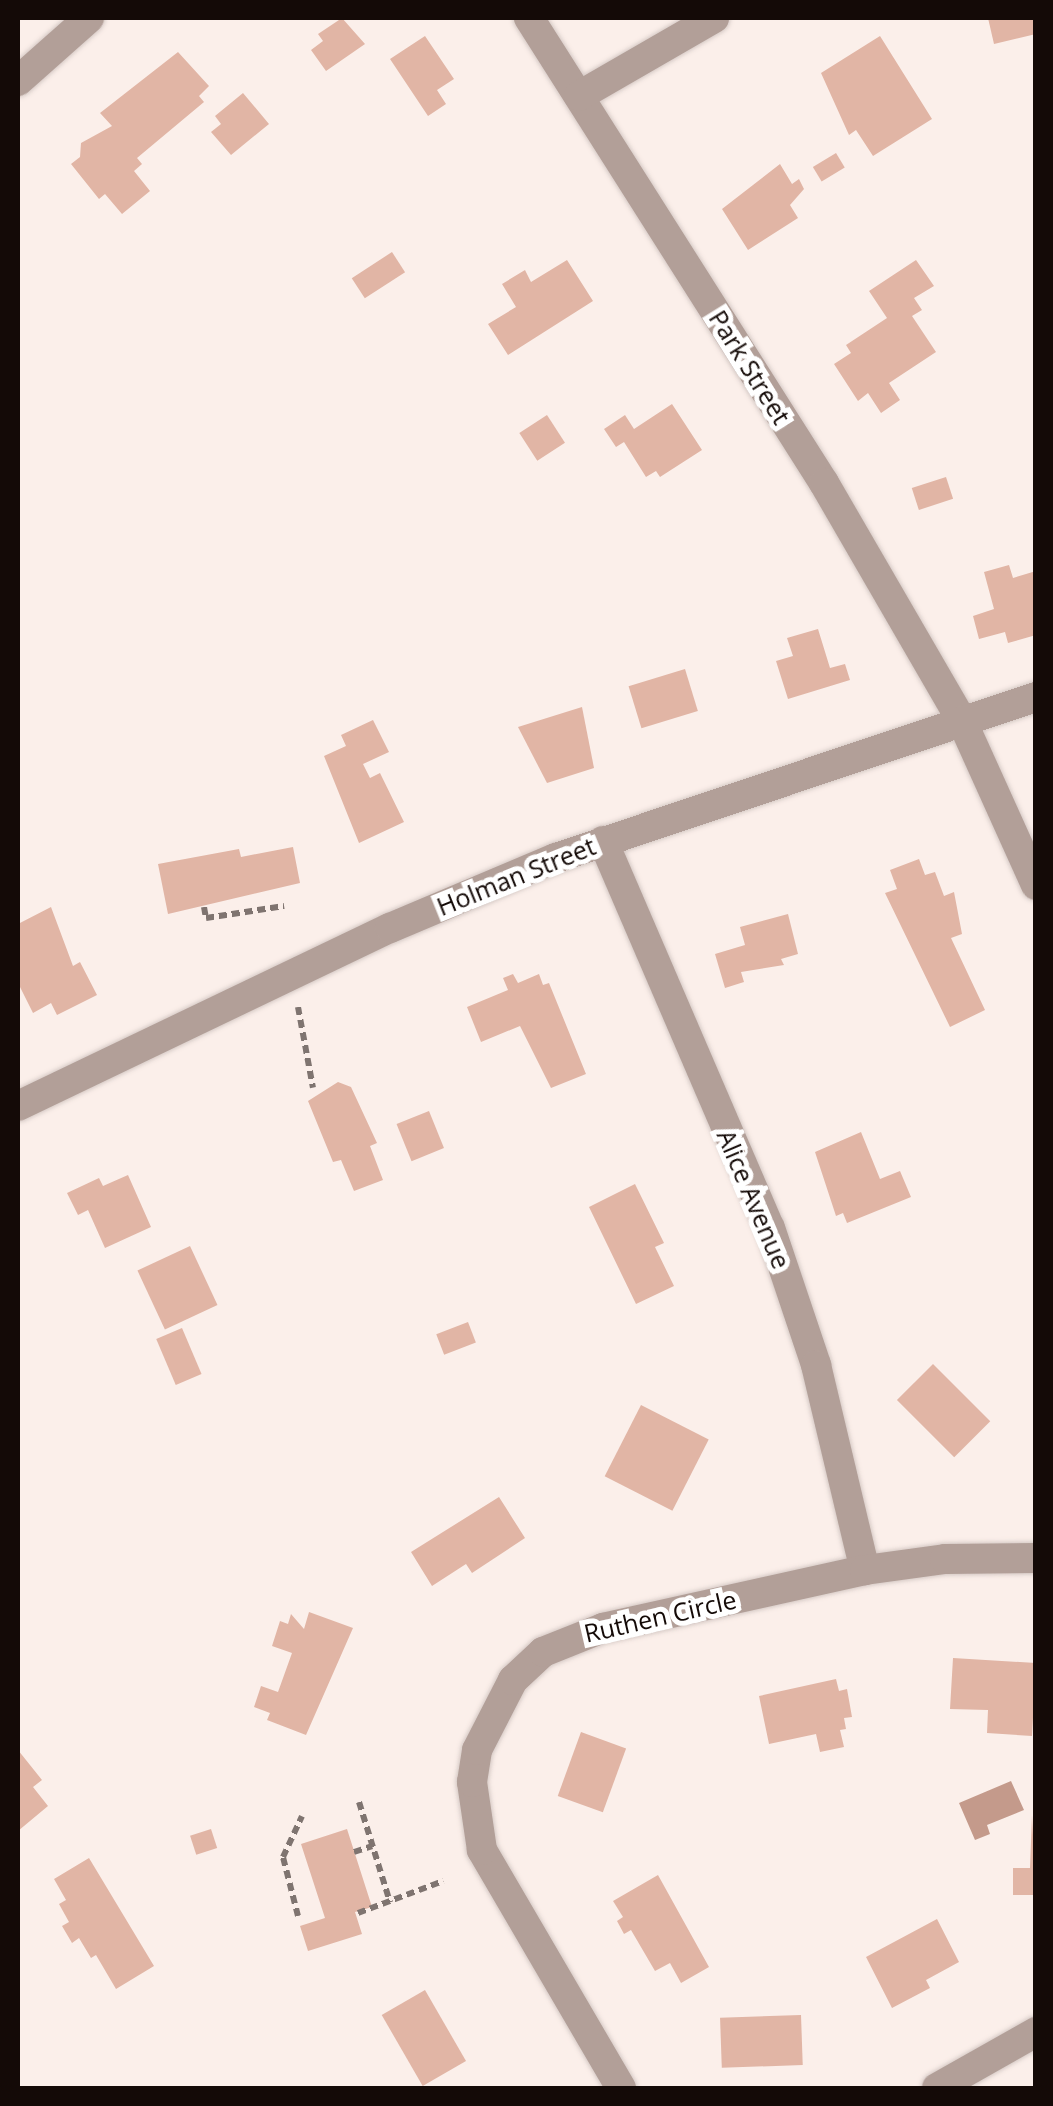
<!DOCTYPE html>
<style>
body{margin:0}
#map{position:relative;width:1053px;height:2106px;overflow:hidden;background:#fbefea;font-family:"Open Sans",sans-serif}
div>[style]{position:absolute}
[style*='--x']{left:calc(var(--x)*1px);top:calc(var(--y)*1px);width:calc(var(--w)*1px);rotate:calc(var(--a)*1deg)}
.water>*{inset:0;background:#c49a8b}
.building>*{inset:0;background:#e1b5a5;transform-origin:0 0}
.path>*{height:6px;margin-top:-3px;transform-origin:0;background:repeating-linear-gradient(90deg,#7f7470 0 8px,transparent 0 13px)}
.roads{filter:drop-shadow(0 0 2px #d6cac6) drop-shadow(0 0 2px #d6cac6)}
.minor>*{height:30px;margin:-15px;padding:0 15px;transform-origin:15px;border-radius:15px;background:#b29f98}
span{translate:-50% -50%;white-space:nowrap;text-align:center;line-height:1.15;-webkit-text-stroke:10px #fff;paint-order:stroke}
.street-label{font-size:25px;color:#140a07}
.frame{position:absolute;inset:0;border:20px solid #140a07;pointer-events:none}
</style>
<div id="map">
<div class="water">
<div style="clip-path:polygon(1011px 1781px,1024px 1810px,987px 1825px,990px 1834px,975px 1840px,959px 1803px)"></div>
</div>
<div class="building">
<div style="clip-path:polygon(342px 18px,365px 44px,326px 71px,311px 50px,323px 41px,318px 34px)"></div>
<div style="clip-path:polygon(988px 18px,1036px 18px,1036px 34px,994px 44px)"></div>
<div style="clip-path:polygon(425px 36px,454px 79px,437px 90px,446px 104px,428px 116px,390px 59px)"></div>
<div style="clip-path:polygon(880px 36px,932px 119px,873px 156px,856px 130px,849px 135px,821px 73px)"></div>
<div style="clip-path:polygon(178px 52px,209px 86px,199px 96px,204px 102px,137px 158px,142px 164px,134px 171px,150px 191px,122px 214px,105px 194px,99px 199px,71px 164px,80px 157px,81px 143px,112px 126px,100px 113px)"></div>
<div style="clip-path:polygon(243px 93px,269px 124px,231px 155px,211px 132px,221px 124px,215px 116px)"></div>
<div style="left:836px;top:153px;width:17px;height:27px;rotate:59deg"></div>
<div style="clip-path:polygon(780px 164px,792px 184px,799px 179px,804px 189px,790px 205px,798px 218px,748px 250px,722px 209px)"></div>
<div style="left:392px;top:252px;width:24px;height:48px;rotate:57deg"></div>
<div style="clip-path:polygon(567px 260px,593px 301px,508px 355px,488px 324px,516px 307px,502px 284px,525px 270px,531px 282px)"></div>
<div style="clip-path:polygon(916px 260px,934px 286px,914px 298px,922px 310px,912px 316px,936px 352px,889px 383px,900px 400px,881px 413px,868px 393px,858px 401px,834px 364px,851px 353px,846px 345px,887px 318px,869px 291px)"></div>
<div style="clip-path:polygon(672px 404px,702px 450px,660px 477px,656px 471px,646px 477px,624px 442px,616px 447px,604px 429px,625px 415px,634px 429px)"></div>
<div style="left:547px;top:415px;width:33px;height:33px;rotate:57deg"></div>
<div style="left:946px;top:477px;width:23px;height:36px;rotate:72deg"></div>
<div style="clip-path:polygon(1009px 565px,1013px 578px,1036px 571px,1036px 635px,1008px 643px,1005px 632px,979px 639px,973px 616px,994px 609px,984px 572px)"></div>
<div style="clip-path:polygon(818px 629px,830px 668px,845px 664px,850px 680px,788px 699px,776px 661px,793px 656px,787px 638px)"></div>
<div style="left:685px;top:669px;width:44px;height:59px;rotate:73deg"></div>
<div style="clip-path:polygon(582px 707px,594px 768px,547px 783px,518px 727px)"></div>
<div style="clip-path:polygon(373px 720px,389px 752px,363px 764px,370px 778px,380px 773px,404px 822px,359px 843px,324px 756px,346px 746px,341px 735px)"></div>
<div style="clip-path:polygon(293px 847px,300px 883px,168px 914px,158px 864px,239px 849px,241px 857px)"></div>
<div style="clip-path:polygon(919px 859px,925px 875px,935px 872px,944px 896px,954px 892px,962px 934px,951px 938px,985px 1010px,950px 1027px,885px 893px,897px 889px,890px 870px)"></div>
<div style="clip-path:polygon(51px 907px,73px 966px,80px 962px,97px 995px,57px 1015px,51px 1003px,33px 1013px,18px 983px,18px 924px)"></div>
<div style="clip-path:polygon(788px 914px,798px 954px,781px 959px,784px 965px,741px 972px,744px 982px,725px 988px,715px 954px,745px 945px,740px 927px)"></div>
<div style="clip-path:polygon(513px 974px,518px 983px,539px 974px,543px 985px,549px 983px,586px 1074px,551px 1088px,520px 1026px,481px 1042px,467px 1007px,508px 990px,503px 978px)"></div>
<div style="clip-path:polygon(338px 1082px,351px 1087px,377px 1143px,370px 1146px,383px 1180px,354px 1191px,341px 1160px,333px 1162px,308px 1101px)"></div>
<div style="left:429px;top:1111px;width:40px;height:35px;rotate:68deg"></div>
<div style="clip-path:polygon(861px 1132px,880px 1179px,900px 1171px,911px 1197px,847px 1223px,843px 1213px,836px 1216px,815px 1152px)"></div>
<div style="clip-path:polygon(128px 1175px,151px 1227px,105px 1248px,88px 1210px,78px 1215px,67px 1193px,99px 1178px,103px 1186px)"></div>
<div style="clip-path:polygon(635px 1184px,664px 1243px,655px 1247px,674px 1286px,636px 1304px,589px 1207px)"></div>
<div style="left:190px;top:1246px;width:65px;height:58px;rotate:65deg"></div>
<div style="left:468px;top:1322px;width:22px;height:34px;rotate:69deg"></div>
<div style="left:182px;top:1328px;width:50px;height:28px;rotate:67deg"></div>
<div style="left:933px;top:1364px;width:81px;height:51px;rotate:45deg"></div>
<div style="left:641px;top:1405px;width:76px;height:80px;rotate:27deg"></div>
<div style="clip-path:polygon(499px 1497px,525px 1538px,472px 1573px,466px 1564px,432px 1586px,411px 1552px)"></div>
<div style="clip-path:polygon(309px 1612px,353px 1628px,306px 1735px,267px 1720px,270px 1713px,254px 1707px,261px 1686px,278px 1692px,292px 1653px,272px 1646px,280px 1621px,288px 1624px,291px 1614px,304px 1629px)"></div>
<div style="clip-path:polygon(953px 1658px,1036px 1663px,1032px 1736px,987px 1733px,988px 1710px,950px 1709px)"></div>
<div style="clip-path:polygon(836px 1679px,839px 1691px,847px 1689px,852px 1717px,844px 1718px,846px 1729px,840px 1730px,844px 1747px,820px 1752px,816px 1734px,769px 1744px,759px 1696px)"></div>
<div style="left:581px;top:1732px;width:48px;height:68px;rotate:20deg"></div>
<div style="clip-path:polygon(18px 1750px,42px 1780px,33px 1787px,48px 1806px,18px 1831px)"></div>
<div style="clip-path:polygon(1032px 1815px,1036px 1895px,1013px 1895px,1013px 1868px,1030px 1868px)"></div>
<div style="left:211px;top:1829px;width:20px;height:22px;rotate:72deg"></div>
<div style="clip-path:polygon(347px 1829px,372px 1907px,355px 1912px,362px 1934px,308px 1951px,300px 1926px,325px 1918px,301px 1844px)"></div>
<div style="clip-path:polygon(89px 1858px,154px 1966px,116px 1989px,96px 1955px,91px 1958px,79px 1938px,72px 1943px,62px 1926px,69px 1922px,59px 1904px,66px 1900px,54px 1879px)"></div>
<div style="clip-path:polygon(658px 1875px,709px 1967px,681px 1983px,670px 1963px,655px 1971px,631px 1930px,624px 1934px,617px 1921px,623px 1917px,613px 1901px)"></div>
<div style="clip-path:polygon(937px 1919px,959px 1962px,926px 1980px,930px 1988px,892px 2008px,866px 1957px)"></div>
<div style="left:425px;top:1990px;width:82px;height:50px;rotate:60deg"></div>
<div style="left:801px;top:2015px;width:50px;height:81px;rotate:88deg"></div>
</div>
<div class="path">
<div style="--x:204;--y:907;--w:11;--a:80"></div>
<div style="--x:206;--y:918;--w:79;--a:-8.7"></div>
<div style="--x:298;--y:1007;--w:82;--a:79.5"></div>
<div style="--x:359;--y:1802;--w:105;--a:72.8"></div>
<div style="--x:354;--y:1852;--w:19;--a:-18"></div>
<div style="--x:358;--y:1913;--w:91;--a:-20.6"></div>
<div style="--x:298;--y:1916;--w:61;--a:-104.3"></div>
<div style="--x:283;--y:1857;--w:45;--a:-65.1"></div>
</div>
<div class="roads">
<div class="minor">
<div style="--x:529;--y:18;--w:551;--a:57.61"></div>
<div style="--x:824;--y:483;--w:275;--a:59.9"></div>
<div style="--x:962;--y:721;--w:180;--a:65.7"></div>
<div style="--x:18;--y:81;--w:95;--a:-41.6"></div>
<div style="--x:579;--y:96;--w:156;--a:-30"></div>
<div style="--x:603;--y:841;--w:421;--a:66.7"></div>
<div style="--x:770;--y:1228;--w:145;--a:71.4"></div>
<div style="--x:816;--y:1365;--w:211;--a:76.6"></div>
<div style="--x:18;--y:1106;--w:412;--a:-25.6"></div>
<div style="--x:390;--y:928;--w:180;--a:-22.9"></div>
<div style="--x:556;--y:858;--w:506;--a:-18.54"></div>
<div style="--x:621;--y:2088;--w:276;--a:-120.3"></div>
<div style="--x:482;--y:1850;--w:69;--a:-98.4"></div>
<div style="--x:472;--y:1782;--w:32;--a:-81"></div>
<div style="--x:477;--y:1750;--w:79;--a:-62.8"></div>
<div style="--x:513;--y:1680;--w:41;--a:-43"></div>
<div style="--x:543;--y:1652;--w:65;--a:-21.8"></div>
<div style="--x:603;--y:1628;--w:268;--a:-12.5"></div>
<div style="--x:865;--y:1570;--w:81;--a:-7.8"></div>
<div style="--x:945;--y:1559;--w:91;--a:-0.6"></div>
<div style="--x:937;--y:2088;--w:114;--a:-29.5"></div>
</div>
</div>
<div class="street-label">
<span style="left:750px;top:367px;rotate:58deg">Park Street</span>
<span style="left:516px;top:876px;rotate:-22deg">Holman Street</span>
<span style="left:754px;top:1199px;rotate:67deg">Alice Avenue</span>
<span style="left:660px;top:1616px;rotate:-13deg">Ruthen Circle</span>
</div>
<div class="frame"></div>
</div>
